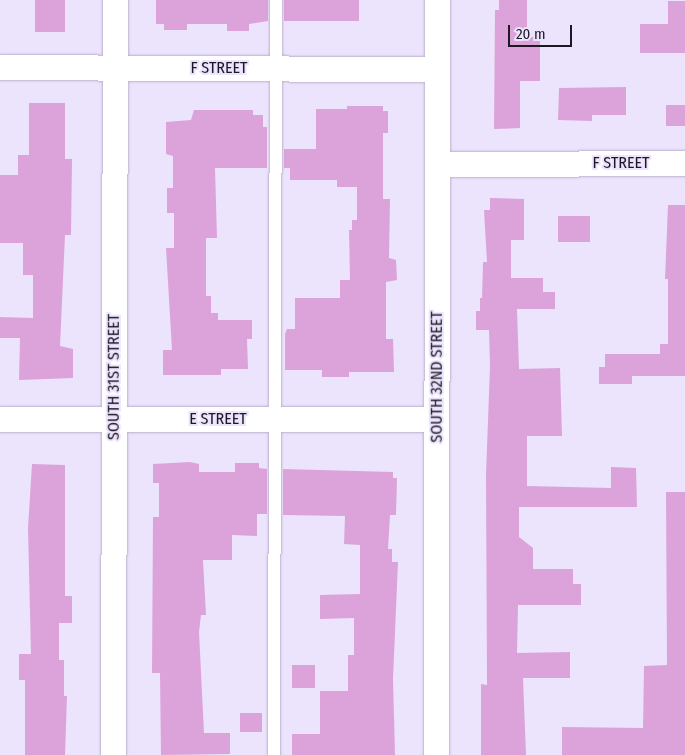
<!DOCTYPE html>
<style>
body{margin:0}
#map{position:relative;width:685px;height:755px;overflow:hidden;background:#ece3fc;font-family:"Fira Sans Condensed",sans-serif}
div>[style]{position:absolute}
[style*='--x']{left:calc(var(--x)*1px);top:calc(var(--y)*1px);width:calc(var(--w)*1px);rotate:calc(var(--a)*1deg)}
.building>*{inset:0;background:#dca3da;transform-origin:0 0}
.roads{filter:drop-shadow(0 0 1px #b9aecc) drop-shadow(0 0 1px #b9aecc)}
.lane>*{height:12px;margin:-6px;padding:0 6px;transform-origin:6px;border-radius:6px;background:#fff}
.street>*{height:25px;margin:-12.5px;padding:0 12.5px;transform-origin:12.5px;border-radius:12.5px;background:#fff}
span{translate:-50% -50%;white-space:nowrap;text-align:center;line-height:1.15;-webkit-text-stroke:4px #ece3fc;paint-order:stroke}
.street-label{font-size:16px;color:#1d1924}
.scale{position:absolute;left:508px;top:25px;width:64px;height:22px;box-sizing:border-box;border:2px solid #1d1924;border-top:0;padding-left:6px;font-size:15px;line-height:18px;white-space:nowrap;color:#1d1924;-webkit-text-stroke:4px #ece3fc;paint-order:stroke}
</style>
<div id="map">
<div class="building">
<div style="left:35px;top:0;width:30px;height:32px"></div>
<div style="clip-path:polygon(156px 0,268px 0,268px 21px,249px 24px,249px 31px,227px 31px,227px 24px,187px 24px,187px 30px,164px 30px,164px 24px,156px 24px)"></div>
<div style="left:284px;top:0;width:75px;height:21px"></div>
<div style="clip-path:polygon(499px 0,527px 0,527px 37px,540px 37px,540px 81px,520px 81px,520px 128px,494px 129px,495px 10px,499px 10px)"></div>
<div style="clip-path:polygon(668px 1px,685px 1px,685px 53px,640px 53px,640px 24px,668px 24px)"></div>
<div style="clip-path:polygon(626px 87px,626px 115px,592px 115px,592px 121px,558px 120px,559px 88px)"></div>
<div style="clip-path:polygon(29px 103px,65px 103px,65px 159px,72px 159px,71px 235px,65px 235px,60px 346px,73px 349px,73px 378px,19px 380px,20px 338px,0 338px,0 317px,33px 318px,33px 275px,23px 275px,23px 243px,0 243px,0 175px,18px 175px,18px 155px,29px 155px)"></div>
<div style="left:666px;top:105px;width:19px;height:21px"></div>
<div style="clip-path:polygon(347px 106px,383px 106px,383px 111px,388px 111px,388px 133px,383px 133px,383px 199px,390px 199px,389px 258px,396px 260px,397px 280px,386px 282px,386px 339px,393px 339px,394px 372px,349px 372px,349px 377px,322px 377px,322px 370px,285px 370px,285px 334px,287px 329px,295px 329px,295px 298px,340px 298px,340px 280px,350px 280px,349px 230px,352px 230px,352px 220px,357px 220px,357px 187px,337px 187px,337px 180px,290px 180px,290px 168px,284px 168px,284px 149px,316px 149px,316px 109px,347px 109px)"></div>
<div style="clip-path:polygon(194px 110px,253px 110px,253px 115px,263px 115px,263px 127px,267px 127px,267px 168px,215px 168px,217px 238px,206px 238px,206px 296px,211px 296px,211px 313px,218px 313px,218px 320px,252px 320px,252px 339px,247px 339px,248px 369px,221px 369px,221px 375px,163px 375px,163px 350px,172px 350px,166px 248px,174px 248px,174px 213px,167px 213px,167px 188px,173px 188px,173px 156px,166px 154px,166px 122px,191px 120px)"></div>
<div style="clip-path:polygon(490px 198px,524px 199px,524px 240px,511px 240px,511px 278px,543px 278px,543px 292px,555px 292px,555px 309px,517px 309px,519px 369px,560px 368px,562px 436px,527px 436px,527px 486px,611px 488px,611px 467px,636px 468px,637px 507px,519px 507px,519px 537px,533px 548px,533px 569px,573px 569px,573px 584px,581px 584px,581px 605px,518px 605px,517px 653px,570px 652px,570px 678px,523px 678px,526px 755px,481px 755px,481px 684px,487px 685px,486px 475px,490px 366px,489px 330px,476px 330px,476px 311px,480px 311px,480px 298px,482px 298px,483px 262px,487px 262px,484px 210px,490px 210px)"></div>
<div style="clip-path:polygon(668px 205px,685px 205px,685px 376px,632px 376px,632px 384px,599px 384px,599px 367px,605px 367px,605px 354px,660px 354px,660px 344px,668px 344px,668px 279px,665px 279px)"></div>
<div style="left:558px;top:216px;width:32px;height:26px"></div>
<div style="clip-path:polygon(190px 462px,199px 464px,199px 472px,235px 472px,235px 463px,259px 463px,259px 468px,267px 469px,267px 514px,257px 514px,257px 536px,232px 535px,232px 560px,203px 560px,206px 615px,201px 615px,199px 632px,204px 733px,230px 733px,230px 754px,161px 755px,160px 673px,152px 673px,153px 517px,159px 517px,159px 483px,153px 483px,153px 464px)"></div>
<div style="clip-path:polygon(32px 464px,65px 465px,65px 596px,72px 596px,72px 623px,59px 623px,59px 660px,64px 660px,64px 696px,67px 696px,65px 755px,25px 755px,25px 680px,19px 680px,19px 654px,31px 654px,28px 528px)"></div>
<div style="clip-path:polygon(283px 469px,393px 472px,393px 478px,397px 478px,396px 515px,390px 515px,388px 549px,392px 549px,392px 562px,398px 562px,393px 679px,395px 755px,292px 755px,292px 734px,320px 734px,320px 691px,348px 691px,348px 655px,354px 655px,354px 618px,320px 619px,320px 595px,360px 594px,360px 545px,344px 544px,345px 516px,283px 515px)"></div>
<div style="clip-path:polygon(666px 492px,685px 492px,685px 755px,562px 755px,562px 727px,643px 728px,644px 666px,667px 665px)"></div>
<div style="left:292px;top:665px;width:23px;height:23px"></div>
<div style="left:240px;top:713px;width:22px;height:19px"></div>
</div>
<div class="roads">
<div class="lane">
<div style="--x:274;--y:755;--w:755;--a:-89.85"></div>
</div>
<div class="street">
<div style="--x:0;--y:67;--w:437;--a:0.3"></div>
<div style="--x:438;--y:164;--w:247;--a:-0.2"></div>
<div style="--x:0;--y:419;--w:436;--a:0"></div>
<div style="--x:113;--y:755;--w:755;--a:-89.85"></div>
<div style="--x:436;--y:755;--w:755;--a:-89.92"></div>
</div>
</div>
<div class="street-label">
<span style="left:219px;top:68px">F STREET</span>
<span style="left:621px;top:163px">F STREET</span>
<span style="left:114px;top:377px;rotate:-90deg">SOUTH 31ST STREET</span>
<span style="left:437px;top:377px;rotate:-90deg">SOUTH 32ND STREET</span>
<span style="left:218px;top:419px">E STREET</span>
</div>
<div class="scale">20 m</div>
</div>
